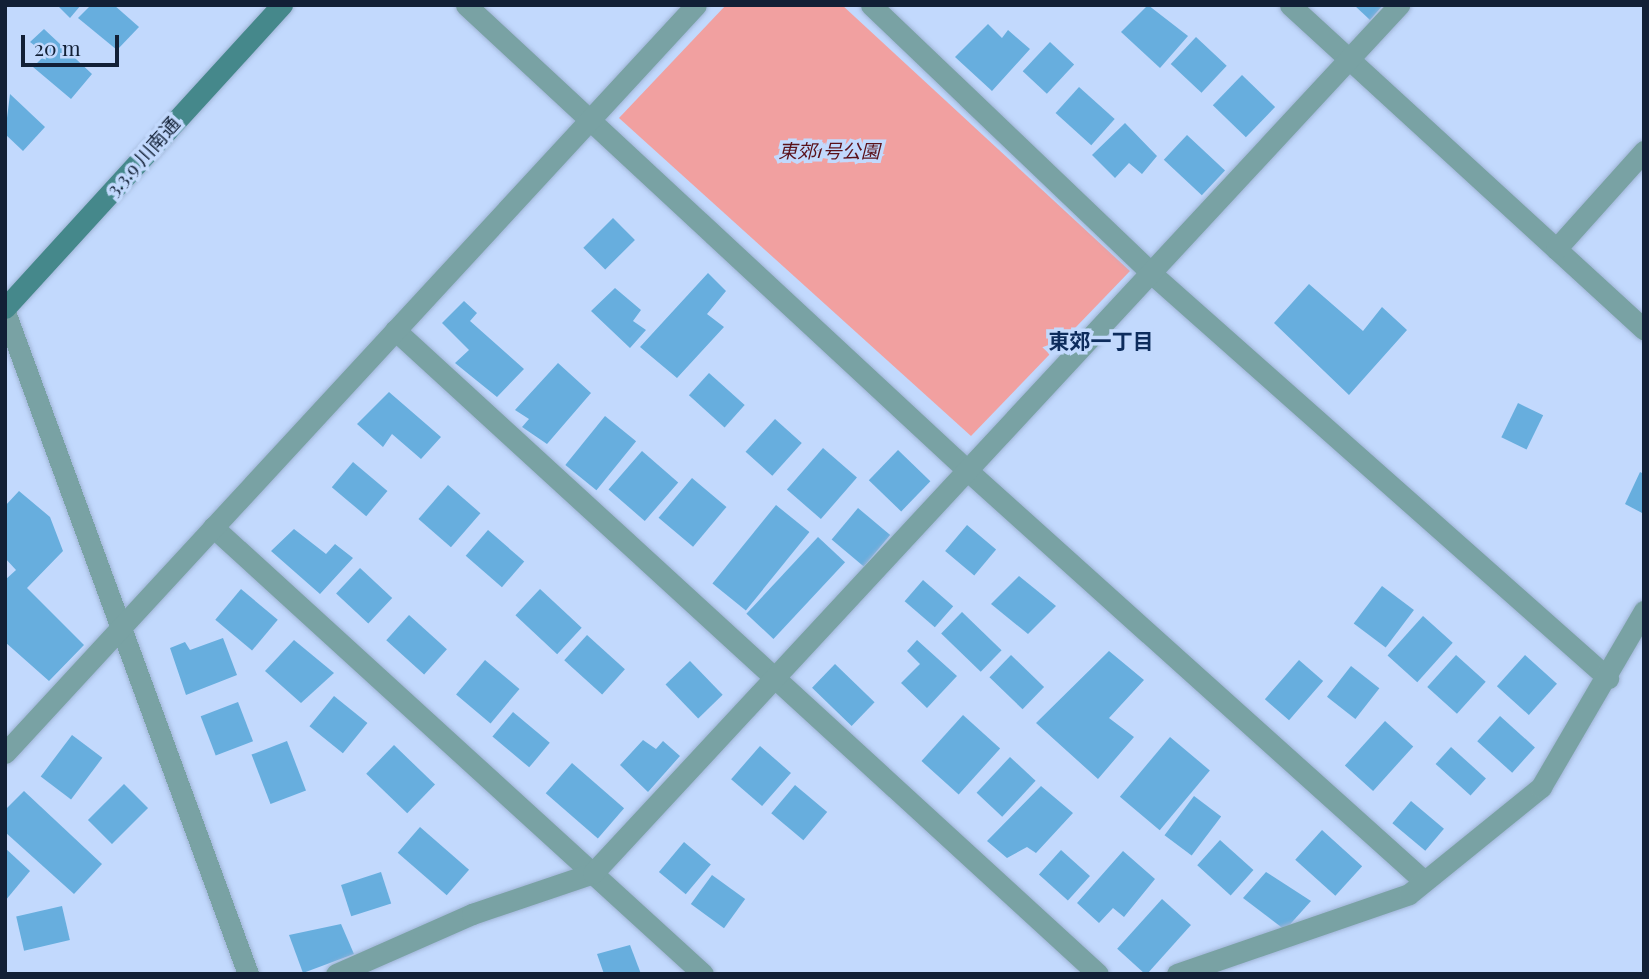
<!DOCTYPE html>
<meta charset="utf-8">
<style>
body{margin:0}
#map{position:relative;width:1649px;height:979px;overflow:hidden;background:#c2d9fd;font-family:"Playfair Display","Noto Sans JP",serif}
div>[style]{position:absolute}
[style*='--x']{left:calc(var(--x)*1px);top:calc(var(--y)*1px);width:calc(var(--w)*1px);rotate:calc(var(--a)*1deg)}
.green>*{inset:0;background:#f1a0a0}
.building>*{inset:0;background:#67aede;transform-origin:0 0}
.roads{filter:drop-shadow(0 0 2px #9fb4d5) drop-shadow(0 0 2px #9fb4d5)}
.street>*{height:21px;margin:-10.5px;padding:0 10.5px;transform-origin:10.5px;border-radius:10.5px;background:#79a2a4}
.secondary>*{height:21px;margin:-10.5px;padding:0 10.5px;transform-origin:10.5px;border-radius:10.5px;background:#45888b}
span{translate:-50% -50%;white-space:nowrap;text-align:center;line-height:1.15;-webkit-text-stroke:7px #c2d9fd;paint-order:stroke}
.park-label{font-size:19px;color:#5a111a;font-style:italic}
.street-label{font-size:19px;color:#122036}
.neighbourhood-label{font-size:21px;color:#0d2c5c;font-weight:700}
.frame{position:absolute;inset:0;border:7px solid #122036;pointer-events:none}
.scale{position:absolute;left:21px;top:35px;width:98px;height:32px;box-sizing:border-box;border:4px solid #122036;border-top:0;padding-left:9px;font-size:21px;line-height:24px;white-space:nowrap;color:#122036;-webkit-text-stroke:5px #c2d9fd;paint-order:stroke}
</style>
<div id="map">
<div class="green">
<div style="clip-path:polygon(726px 5px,842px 5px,1130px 271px,971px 436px,619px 118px)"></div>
</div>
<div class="building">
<div style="clip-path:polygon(57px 5px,81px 5px,70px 18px)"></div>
<div style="clip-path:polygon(91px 5px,114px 5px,139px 27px,117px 50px,78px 18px)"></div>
<div style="clip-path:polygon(1148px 5px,1188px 36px,1160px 68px,1121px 32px)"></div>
<div style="clip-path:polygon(1354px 5px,1383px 5px,1370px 20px)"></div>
<div style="clip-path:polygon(988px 24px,1002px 38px,1008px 30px,1030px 49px,992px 91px,955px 57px)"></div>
<div style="clip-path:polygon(44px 29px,92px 74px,71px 99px,33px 67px,46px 54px,30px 42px)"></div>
<div style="left:1196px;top:37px;width:42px;height:37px;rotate:43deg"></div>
<div style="left:1050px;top:42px;width:33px;height:40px;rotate:43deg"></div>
<div style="left:1242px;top:75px;width:46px;height:42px;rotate:44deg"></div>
<div style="left:1079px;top:87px;width:48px;height:35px;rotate:42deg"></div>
<div style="clip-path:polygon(10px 94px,45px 127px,23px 151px,5px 134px)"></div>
<div style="clip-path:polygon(1125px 123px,1157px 156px,1142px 174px,1129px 163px,1115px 178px,1092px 155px)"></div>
<div style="left:1187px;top:135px;width:52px;height:34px;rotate:43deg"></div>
<div style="left:613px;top:218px;width:31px;height:42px;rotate:45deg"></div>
<div style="clip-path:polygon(708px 273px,726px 291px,707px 314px,724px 327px,677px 378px,640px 347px)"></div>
<div style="clip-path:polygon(1309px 284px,1363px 331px,1382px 307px,1407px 330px,1349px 395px,1274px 323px)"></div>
<div style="clip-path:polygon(615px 288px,641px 310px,633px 321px,646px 330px,630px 348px,591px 311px)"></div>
<div style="clip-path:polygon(464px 301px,477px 313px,470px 321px,524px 369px,497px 397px,455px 363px,469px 350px,442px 323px)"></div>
<div style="clip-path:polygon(558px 363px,591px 393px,547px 444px,522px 427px,529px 419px,515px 410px)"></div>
<div style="left:709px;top:373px;width:48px;height:30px;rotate:42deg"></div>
<div style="clip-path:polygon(389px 392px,441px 437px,421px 459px,392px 434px,383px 447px,357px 424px)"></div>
<div style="left:1518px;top:403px;width:28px;height:38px;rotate:26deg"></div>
<div style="left:605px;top:416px;width:40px;height:63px;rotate:39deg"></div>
<div style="left:775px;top:419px;width:36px;height:44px;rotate:42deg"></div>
<div style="left:823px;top:448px;width:45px;height:55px;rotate:41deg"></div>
<div style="left:898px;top:450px;width:45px;height:42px;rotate:44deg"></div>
<div style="left:642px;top:451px;width:48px;height:51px;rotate:41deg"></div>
<div style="left:353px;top:462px;width:45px;height:33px;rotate:40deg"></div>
<div style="clip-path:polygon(1640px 472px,1644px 474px,1644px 514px,1625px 504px)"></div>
<div style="left:692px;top:478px;width:45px;height:52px;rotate:40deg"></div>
<div style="left:448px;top:485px;width:43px;height:45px;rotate:41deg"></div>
<div style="clip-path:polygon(19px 491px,50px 517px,63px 551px,27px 588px,84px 645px,49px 681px,5px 642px,5px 580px,16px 570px,5px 558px,5px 506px)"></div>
<div style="left:776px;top:505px;width:43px;height:101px;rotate:39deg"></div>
<div style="left:858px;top:508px;width:42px;height:41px;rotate:40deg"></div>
<div style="left:967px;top:525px;width:38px;height:34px;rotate:40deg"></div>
<div style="clip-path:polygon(294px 529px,326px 554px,335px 544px,353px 558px,320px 594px,271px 551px)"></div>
<div style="left:488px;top:530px;width:48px;height:34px;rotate:41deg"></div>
<div style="left:818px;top:537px;width:37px;height:105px;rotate:43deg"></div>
<div style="left:360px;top:568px;width:44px;height:35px;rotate:43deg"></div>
<div style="clip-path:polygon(1019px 576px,1056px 606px,1028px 634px,991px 604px)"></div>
<div style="left:923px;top:580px;width:40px;height:28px;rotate:41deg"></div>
<div style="left:1382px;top:586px;width:40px;height:47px;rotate:37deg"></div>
<div style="left:241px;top:589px;width:48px;height:40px;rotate:40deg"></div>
<div style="left:540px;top:589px;width:57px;height:36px;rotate:43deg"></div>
<div style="left:962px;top:612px;width:55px;height:30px;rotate:44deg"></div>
<div style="left:409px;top:615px;width:51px;height:34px;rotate:42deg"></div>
<div style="left:1423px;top:616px;width:40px;height:53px;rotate:42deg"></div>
<div style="left:587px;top:635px;width:51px;height:34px;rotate:42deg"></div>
<div style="clip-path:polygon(223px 638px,237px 675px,186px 695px,170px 648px,185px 642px,190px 650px)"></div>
<div style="clip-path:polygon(294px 640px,334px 673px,301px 703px,265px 671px)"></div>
<div style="clip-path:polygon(917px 640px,957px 676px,927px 708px,901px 683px,920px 664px,907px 651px)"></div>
<div style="clip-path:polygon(1109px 651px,1144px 680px,1109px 718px,1134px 737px,1098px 779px,1036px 723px)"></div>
<div style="left:1011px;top:655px;width:46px;height:31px;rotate:44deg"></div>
<div style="left:1456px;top:655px;width:40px;height:43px;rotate:42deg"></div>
<div style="left:1525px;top:655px;width:43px;height:42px;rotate:42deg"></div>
<div style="left:485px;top:660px;width:45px;height:45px;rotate:40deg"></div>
<div style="left:1299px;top:660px;width:32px;height:52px;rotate:41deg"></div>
<div style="left:690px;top:661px;width:47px;height:34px;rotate:46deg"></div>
<div style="left:835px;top:664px;width:55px;height:33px;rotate:44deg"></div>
<div style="left:1351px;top:666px;width:36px;height:39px;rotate:38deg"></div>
<div style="left:334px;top:696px;width:43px;height:39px;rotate:39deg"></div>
<div style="left:238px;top:702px;width:42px;height:40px;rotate:69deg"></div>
<div style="left:513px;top:712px;width:48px;height:32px;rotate:40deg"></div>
<div style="left:963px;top:715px;width:50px;height:62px;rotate:42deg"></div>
<div style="left:1500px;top:716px;width:47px;height:34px;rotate:42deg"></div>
<div style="left:1385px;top:721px;width:38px;height:60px;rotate:42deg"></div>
<div style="left:72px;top:735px;width:38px;height:52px;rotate:37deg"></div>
<div style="left:1170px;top:737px;width:52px;height:78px;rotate:40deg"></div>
<div style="clip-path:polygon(643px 740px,656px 749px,663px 741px,680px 756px,648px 792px,620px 765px)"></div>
<div style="left:287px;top:741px;width:53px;height:38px;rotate:69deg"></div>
<div style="left:394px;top:745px;width:57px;height:40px;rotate:44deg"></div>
<div style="left:760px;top:746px;width:41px;height:44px;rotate:41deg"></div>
<div style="left:1451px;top:747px;width:47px;height:23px;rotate:42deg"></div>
<div style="left:1010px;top:757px;width:35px;height:49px;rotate:43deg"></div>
<div style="left:572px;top:763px;width:69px;height:40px;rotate:41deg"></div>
<div style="left:124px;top:784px;width:34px;height:51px;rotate:45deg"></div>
<div style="left:795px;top:785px;width:42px;height:37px;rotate:40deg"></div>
<div style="clip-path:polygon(1041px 786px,1073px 813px,1036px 853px,1027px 847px,1007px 858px,987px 841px)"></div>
<div style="clip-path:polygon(24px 791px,102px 864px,74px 894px,5px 832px,5px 810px)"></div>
<div style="left:1194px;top:796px;width:34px;height:49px;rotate:37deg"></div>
<div style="left:1411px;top:801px;width:43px;height:29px;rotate:40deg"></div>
<div style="left:420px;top:827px;width:65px;height:34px;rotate:41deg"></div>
<div style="left:1322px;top:830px;width:54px;height:40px;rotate:42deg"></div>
<div style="left:1220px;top:840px;width:45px;height:34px;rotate:42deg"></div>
<div style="left:684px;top:842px;width:35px;height:39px;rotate:40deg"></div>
<div style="clip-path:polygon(5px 848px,30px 871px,5px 901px)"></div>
<div style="left:1061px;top:850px;width:39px;height:33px;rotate:42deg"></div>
<div style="clip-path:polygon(1123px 851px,1155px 879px,1124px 917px,1113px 908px,1099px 923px,1077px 903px)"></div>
<div style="left:381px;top:872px;width:33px;height:42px;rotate:72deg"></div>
<div style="clip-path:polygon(1266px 872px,1311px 901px,1285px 930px,1243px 898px)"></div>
<div style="left:712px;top:875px;width:41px;height:36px;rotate:36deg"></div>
<div style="left:1162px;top:899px;width:39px;height:67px;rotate:42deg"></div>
<div style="left:62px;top:906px;width:35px;height:47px;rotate:77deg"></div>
<div style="clip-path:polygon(341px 924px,354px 954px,303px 973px,289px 935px)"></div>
<div style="clip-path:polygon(630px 945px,641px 974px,604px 974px,597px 954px)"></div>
</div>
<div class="roads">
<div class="street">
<div style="--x:466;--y:5;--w:685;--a:42.87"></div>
<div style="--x:968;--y:471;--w:613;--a:41.96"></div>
<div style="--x:871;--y:5;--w:388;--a:43.7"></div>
<div style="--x:1151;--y:273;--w:611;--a:41.55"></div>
<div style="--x:1290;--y:5;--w:480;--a:42.5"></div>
<div style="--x:1556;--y:249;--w:132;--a:-48.1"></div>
<div style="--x:5;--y:312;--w:705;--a:69.84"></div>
<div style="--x:395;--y:330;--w:953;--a:42.49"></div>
<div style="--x:213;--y:527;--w:663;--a:42.37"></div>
<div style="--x:5;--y:753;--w:1018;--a:-47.27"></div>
<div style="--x:336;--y:974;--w:149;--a:-23.8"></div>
<div style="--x:472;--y:914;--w:128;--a:-18.7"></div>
<div style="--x:593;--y:873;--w:1185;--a:-47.12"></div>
<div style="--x:1177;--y:974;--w:245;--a:-19"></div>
<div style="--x:1409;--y:894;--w:170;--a:-39"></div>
<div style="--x:1541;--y:787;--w:204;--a:-59.7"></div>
</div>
<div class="secondary">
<div style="--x:5;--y:308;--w:411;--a:-47.6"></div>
</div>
</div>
<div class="park-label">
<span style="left:829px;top:151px">東郊1号公園</span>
</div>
<div class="street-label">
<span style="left:143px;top:156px;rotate:-48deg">3.3.9 川南通</span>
</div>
<div class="neighbourhood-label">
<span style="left:1101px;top:340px">東郊一丁目</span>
</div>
<div class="frame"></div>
<div class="scale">20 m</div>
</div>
